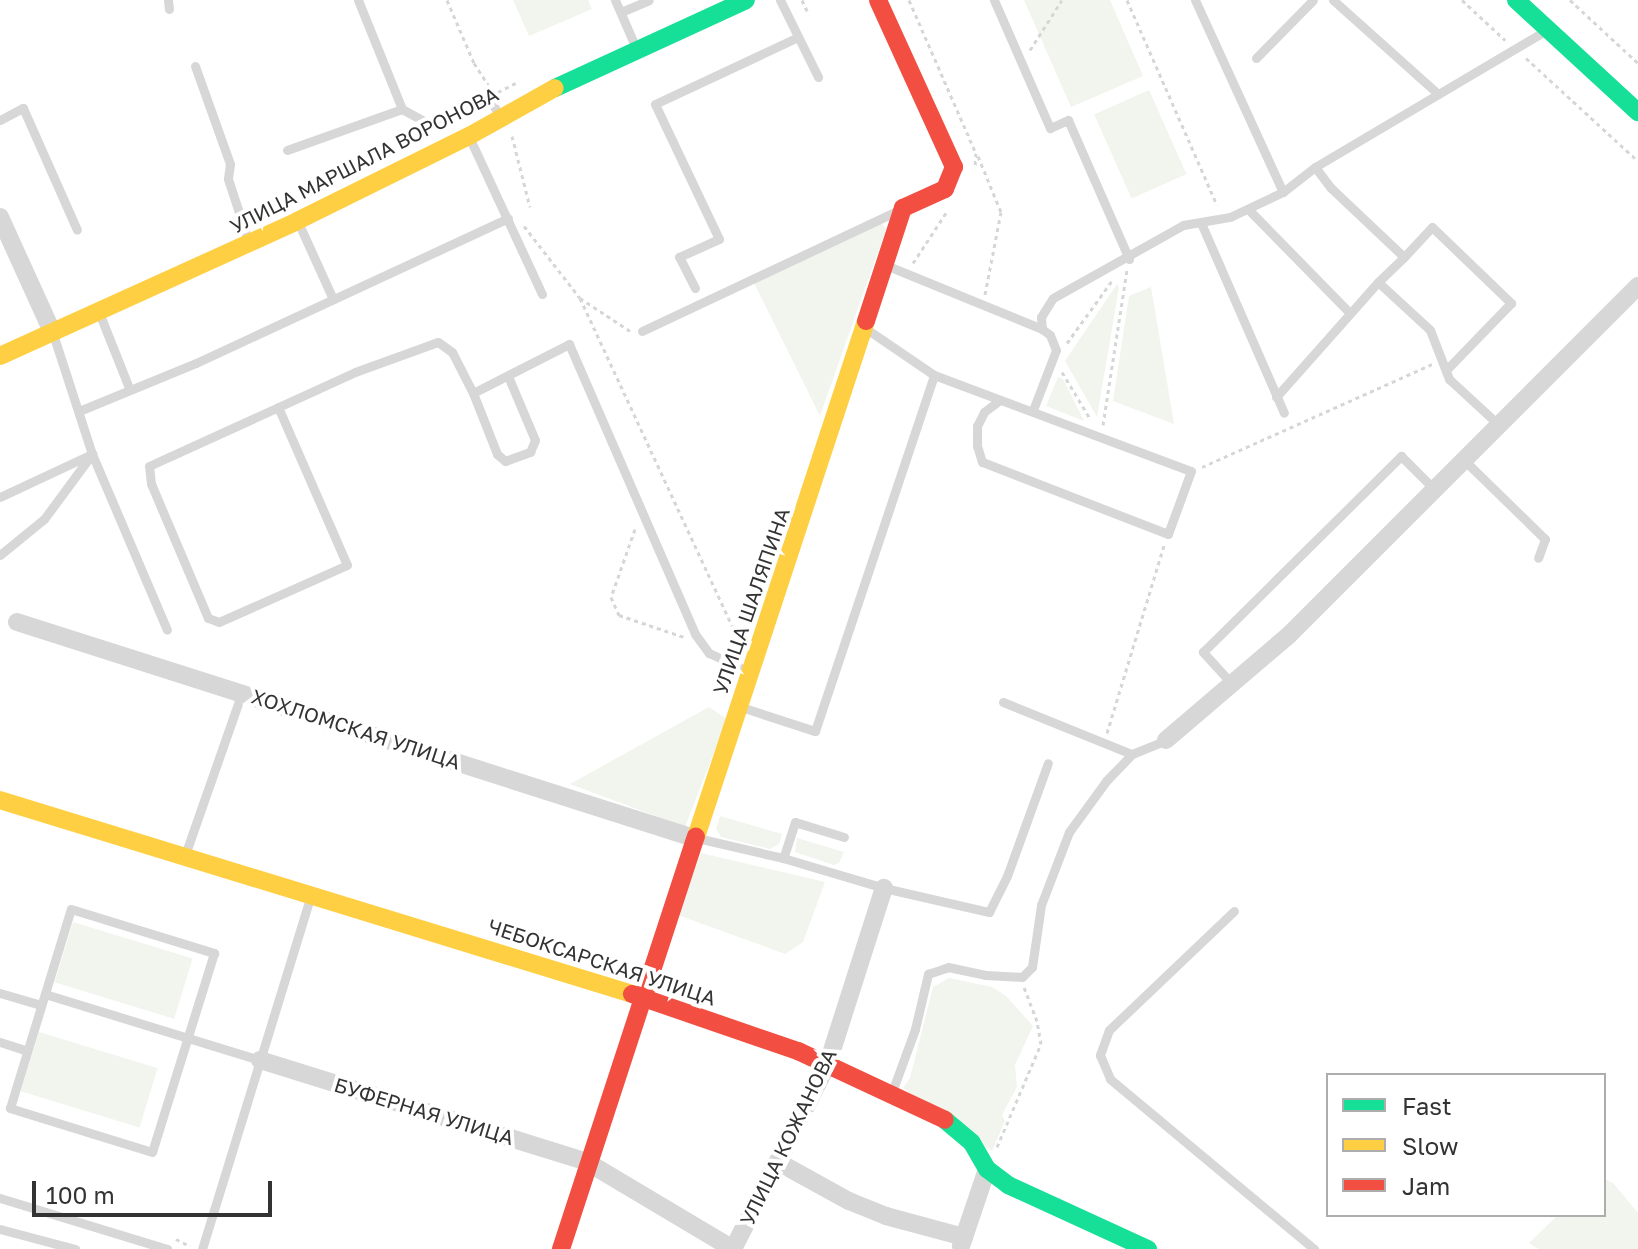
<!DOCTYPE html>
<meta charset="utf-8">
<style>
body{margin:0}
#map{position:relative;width:1638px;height:1249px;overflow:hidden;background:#fff;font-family:"Golos Text",sans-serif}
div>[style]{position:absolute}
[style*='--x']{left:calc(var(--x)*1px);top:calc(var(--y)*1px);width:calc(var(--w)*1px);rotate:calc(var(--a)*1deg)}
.green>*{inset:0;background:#f1f5ed;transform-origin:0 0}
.path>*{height:3px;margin-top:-1.5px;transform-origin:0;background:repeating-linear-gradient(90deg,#d6d6d6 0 4px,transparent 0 8px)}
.lane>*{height:9px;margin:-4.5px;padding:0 4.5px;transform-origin:4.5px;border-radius:4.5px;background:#d7d7d7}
.street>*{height:18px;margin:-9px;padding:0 9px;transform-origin:9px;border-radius:9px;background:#d7d7d7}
.fast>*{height:18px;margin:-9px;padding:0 9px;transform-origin:9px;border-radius:9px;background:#16e098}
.slow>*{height:18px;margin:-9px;padding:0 9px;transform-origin:9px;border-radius:9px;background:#ffcf43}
.jam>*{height:18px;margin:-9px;padding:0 9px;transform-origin:9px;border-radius:9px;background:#f24e42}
span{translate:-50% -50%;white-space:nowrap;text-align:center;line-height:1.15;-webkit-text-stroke:8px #fff;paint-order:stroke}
.street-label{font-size:20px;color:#333}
.legend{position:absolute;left:1326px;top:1073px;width:280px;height:144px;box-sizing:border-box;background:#fff;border:2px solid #adadad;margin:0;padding:10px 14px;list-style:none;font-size:24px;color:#333}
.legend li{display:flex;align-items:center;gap:16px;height:40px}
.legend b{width:40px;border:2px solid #adadad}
.scale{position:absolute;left:32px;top:1181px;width:240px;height:36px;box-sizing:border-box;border:4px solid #333;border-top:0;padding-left:10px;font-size:24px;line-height:28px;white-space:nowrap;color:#333;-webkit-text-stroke:6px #fff;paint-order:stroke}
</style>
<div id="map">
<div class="green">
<div style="clip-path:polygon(513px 0,588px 0,592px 9px,529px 36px)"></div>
<div style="clip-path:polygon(1024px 0,1110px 0,1143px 76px,1071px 107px)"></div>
<div style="left:1149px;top:90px;width:92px;height:60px;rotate:66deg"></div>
<div style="clip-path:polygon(881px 222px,886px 229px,820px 416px,754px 283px)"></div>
<div style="clip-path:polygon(1117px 284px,1119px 287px,1097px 417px,1065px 361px)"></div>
<div style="clip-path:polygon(1151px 287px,1174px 424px,1113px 401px,1129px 296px)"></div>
<div style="clip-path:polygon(1058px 377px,1063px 379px,1084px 421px,1046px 406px)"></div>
<div style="clip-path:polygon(709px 707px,727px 719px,685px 827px,570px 784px)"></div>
<div style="clip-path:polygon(720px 816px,782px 834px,779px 844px,770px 849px,721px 837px,716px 829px)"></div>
<div style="clip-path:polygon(797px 838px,844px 852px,839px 863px,834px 865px,795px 852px)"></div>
<div style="clip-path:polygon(701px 853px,825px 882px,803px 942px,785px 954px,678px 915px)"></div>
<div style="left:73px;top:922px;width:125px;height:63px;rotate:17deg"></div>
<div style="clip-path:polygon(949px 978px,992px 987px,1006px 996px,1033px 1026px,1015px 1065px,1017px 1087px,1002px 1115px,1005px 1121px,992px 1151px,903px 1088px,910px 1078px,933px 987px)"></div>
<div style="left:39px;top:1032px;width:124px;height:62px;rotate:17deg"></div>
<div style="clip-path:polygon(1604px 1179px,1613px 1183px,1638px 1213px,1638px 1249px,1538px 1249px,1529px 1243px,1558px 1215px,1604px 1215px)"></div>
</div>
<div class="path">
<div style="--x:447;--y:0;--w:69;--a:66.8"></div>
<div style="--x:474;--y:63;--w:27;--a:57"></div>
<div style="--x:802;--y:0;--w:14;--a:65"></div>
<div style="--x:909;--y:0;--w:167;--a:66.4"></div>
<div style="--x:976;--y:153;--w:13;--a:94"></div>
<div style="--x:1127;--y:0;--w:224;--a:66.3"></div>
<div style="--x:1462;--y:0;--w:59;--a:42.9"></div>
<div style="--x:1570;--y:0;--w:93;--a:42.8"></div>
<div style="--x:1030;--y:50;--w:59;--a:-57.4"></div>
<div style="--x:1526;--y:58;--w:152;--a:42.6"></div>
<div style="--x:498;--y:92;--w:20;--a:-27"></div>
<div style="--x:512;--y:136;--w:73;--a:75.8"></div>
<div style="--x:978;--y:156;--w:61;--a:67.7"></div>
<div style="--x:1001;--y:212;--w:84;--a:101"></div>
<div style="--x:524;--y:226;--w:91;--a:52.1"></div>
<div style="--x:580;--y:298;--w:60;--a:33.4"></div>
<div style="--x:913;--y:263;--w:60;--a:-56.6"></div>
<div style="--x:580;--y:298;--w:379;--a:65.1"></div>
<div style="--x:1067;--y:343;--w:80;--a:-54.1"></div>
<div style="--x:1062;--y:372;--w:56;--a:58.9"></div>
<div style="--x:1103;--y:425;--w:157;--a:-81.2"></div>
<div style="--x:1202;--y:467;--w:252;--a:-24.1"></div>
<div style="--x:635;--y:529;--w:72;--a:109.4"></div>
<div style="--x:611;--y:597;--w:20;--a:66"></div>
<div style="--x:619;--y:615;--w:69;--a:18.7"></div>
<div style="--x:1107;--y:733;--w:196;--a:-73.1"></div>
<div style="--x:997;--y:1147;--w:112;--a:-66.9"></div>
<div style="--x:1041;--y:1044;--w:23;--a:-100"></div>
<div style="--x:1037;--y:1021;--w:36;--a:-111"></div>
<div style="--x:176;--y:1239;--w:16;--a:27"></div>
</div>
<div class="lane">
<div style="--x:168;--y:0;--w:9;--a:84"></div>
<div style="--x:358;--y:0;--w:118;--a:68"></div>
<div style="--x:402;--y:109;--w:29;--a:29"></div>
<div style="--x:427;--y:123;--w:67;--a:-20.9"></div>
<div style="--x:490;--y:99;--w:18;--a:61"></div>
<div style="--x:615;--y:0;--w:52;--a:66.4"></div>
<div style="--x:780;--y:0;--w:86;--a:63.7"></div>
<div style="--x:994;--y:0;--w:140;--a:66.4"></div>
<div style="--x:1050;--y:128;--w:20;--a:-24"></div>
<div style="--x:1068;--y:120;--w:152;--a:66.3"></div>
<div style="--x:1195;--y:0;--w:211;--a:65.4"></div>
<div style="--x:1333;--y:0;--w:141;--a:41.8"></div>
<div style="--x:621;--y:12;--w:30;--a:-23"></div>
<div style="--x:1256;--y:58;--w:81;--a:-45.5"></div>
<div style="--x:195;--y:66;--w:104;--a:70.3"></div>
<div style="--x:230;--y:164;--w:15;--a:98"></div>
<div style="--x:228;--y:179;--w:64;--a:71.8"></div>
<div style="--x:0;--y:120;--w:26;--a:-28"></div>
<div style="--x:23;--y:108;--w:133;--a:66.1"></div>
<div style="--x:470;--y:139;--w:171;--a:65.1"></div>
<div style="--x:287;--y:150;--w:122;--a:-19.6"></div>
<div style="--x:1315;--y:167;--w:26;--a:53"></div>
<div style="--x:1331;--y:188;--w:100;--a:43.4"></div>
<div style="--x:1404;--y:257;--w:36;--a:136"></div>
<div style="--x:1378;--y:282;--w:71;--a:42.7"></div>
<div style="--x:1430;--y:330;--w:53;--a:68.8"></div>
<div style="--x:1449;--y:379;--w:69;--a:42.7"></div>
<div style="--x:1248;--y:209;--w:146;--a:45.6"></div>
<div style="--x:298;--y:222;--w:85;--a:65.6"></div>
<div style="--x:1201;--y:223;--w:207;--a:66.4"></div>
<div style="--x:1404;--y:257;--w:41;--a:-47"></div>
<div style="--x:1432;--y:227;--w:110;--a:43.9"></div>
<div style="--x:1511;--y:303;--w:93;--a:134.1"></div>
<div style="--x:888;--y:266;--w:166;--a:22.2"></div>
<div style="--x:1042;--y:329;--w:12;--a:-95"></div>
<div style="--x:1041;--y:317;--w:22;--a:-58"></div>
<div style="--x:1053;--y:298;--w:149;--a:-29.3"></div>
<div style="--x:1183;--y:225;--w:48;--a:-9.7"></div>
<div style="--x:1230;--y:217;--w:59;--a:-25.3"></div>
<div style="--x:1283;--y:192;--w:41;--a:-38"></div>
<div style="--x:1315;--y:167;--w:264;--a:-30.6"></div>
<div style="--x:695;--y:288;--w:35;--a:-117"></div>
<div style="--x:679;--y:257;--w:44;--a:-24.2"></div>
<div style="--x:719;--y:239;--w:149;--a:-115.4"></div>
<div style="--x:655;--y:104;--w:158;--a:-25.1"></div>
<div style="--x:100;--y:315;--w:79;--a:68.3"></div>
<div style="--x:642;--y:331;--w:282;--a:-25.2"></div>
<div style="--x:53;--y:334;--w:126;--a:72"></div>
<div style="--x:92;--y:454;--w:191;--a:66.9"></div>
<div style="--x:934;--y:375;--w:274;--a:20.5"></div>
<div style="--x:1191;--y:471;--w:67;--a:110.1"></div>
<div style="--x:1168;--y:534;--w:199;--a:-158.8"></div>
<div style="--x:982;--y:462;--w:17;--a:-107"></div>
<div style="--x:977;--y:446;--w:20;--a:-90"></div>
<div style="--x:977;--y:426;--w:16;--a:-63"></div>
<div style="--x:984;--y:412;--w:20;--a:-37"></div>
<div style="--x:473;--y:393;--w:66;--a:68.5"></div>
<div style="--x:497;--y:454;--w:11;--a:41"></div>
<div style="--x:505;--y:461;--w:27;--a:-20"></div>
<div style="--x:530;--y:452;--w:13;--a:-67"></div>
<div style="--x:535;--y:440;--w:69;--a:-112.9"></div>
<div style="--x:1276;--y:397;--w:154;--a:-48.4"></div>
<div style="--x:278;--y:407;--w:172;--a:66.4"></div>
<div style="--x:347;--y:565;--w:140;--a:156"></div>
<div style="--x:219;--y:622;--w:12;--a:-160"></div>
<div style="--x:208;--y:618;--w:146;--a:-113"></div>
<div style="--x:151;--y:484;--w:18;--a:-96"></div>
<div style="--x:149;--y:466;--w:226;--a:-24.5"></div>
<div style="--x:355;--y:372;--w:88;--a:-19.9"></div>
<div style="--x:438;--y:342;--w:17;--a:36"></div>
<div style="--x:452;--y:352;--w:46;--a:62.9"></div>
<div style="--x:473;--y:393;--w:108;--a:-27"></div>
<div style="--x:569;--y:344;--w:316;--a:66.5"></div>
<div style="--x:695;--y:634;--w:24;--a:54"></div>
<div style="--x:709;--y:653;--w:43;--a:24.8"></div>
<div style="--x:1033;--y:410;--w:64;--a:-69"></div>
<div style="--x:1056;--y:350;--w:16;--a:-112"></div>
<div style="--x:1050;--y:335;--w:10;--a:-143"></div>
<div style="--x:79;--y:411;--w:126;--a:-22.3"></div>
<div style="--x:196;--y:363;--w:344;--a:-24.9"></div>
<div style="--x:1465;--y:461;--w:112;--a:44.3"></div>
<div style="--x:1545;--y:539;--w:20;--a:110"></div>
<div style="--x:0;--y:497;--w:102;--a:-25.1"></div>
<div style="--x:92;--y:454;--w:81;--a:126.4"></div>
<div style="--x:44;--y:519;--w:57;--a:140.7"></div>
<div style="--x:1233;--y:685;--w:45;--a:-132.3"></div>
<div style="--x:1203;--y:652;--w:279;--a:-44.7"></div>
<div style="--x:1401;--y:456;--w:48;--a:45"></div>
<div style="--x:1003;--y:702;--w:139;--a:22"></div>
<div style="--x:741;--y:707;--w:78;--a:18"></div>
<div style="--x:815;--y:731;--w:375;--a:-71.5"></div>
<div style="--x:934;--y:375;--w:80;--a:-145.7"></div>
<div style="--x:844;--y:837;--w:51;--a:-163"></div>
<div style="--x:795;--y:822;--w:38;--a:108"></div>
<div style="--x:783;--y:858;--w:105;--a:16.5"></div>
<div style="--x:884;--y:888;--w:108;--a:12.9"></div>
<div style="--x:989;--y:912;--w:40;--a:-63.4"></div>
<div style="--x:1007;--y:876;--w:120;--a:-70.1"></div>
<div style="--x:697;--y:838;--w:88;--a:13.1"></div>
<div style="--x:185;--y:855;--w:173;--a:-70.7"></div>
<div style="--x:71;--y:909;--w:150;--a:17.1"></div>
<div style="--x:214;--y:953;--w:208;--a:107.3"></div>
<div style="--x:152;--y:1152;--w:149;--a:-162.8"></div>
<div style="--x:10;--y:1108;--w:208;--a:-73"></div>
<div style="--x:1234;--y:911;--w:173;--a:136.4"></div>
<div style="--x:1109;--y:1030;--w:27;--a:110"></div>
<div style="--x:1100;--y:1055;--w:26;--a:67"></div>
<div style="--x:1110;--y:1079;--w:266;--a:39.8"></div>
<div style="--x:0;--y:993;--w:43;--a:16.3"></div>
<div style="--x:45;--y:994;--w:225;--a:17.1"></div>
<div style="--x:0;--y:1042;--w:28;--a:18"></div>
<div style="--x:892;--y:1092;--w:67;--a:-69.9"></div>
<div style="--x:915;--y:1029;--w:57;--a:-76.7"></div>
<div style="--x:928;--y:974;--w:21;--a:-19"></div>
<div style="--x:948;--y:967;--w:38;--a:12"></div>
<div style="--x:985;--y:975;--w:37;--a:3"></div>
<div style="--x:1022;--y:977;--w:14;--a:-45"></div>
<div style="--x:1032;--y:967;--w:63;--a:-81.7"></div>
<div style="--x:1041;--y:905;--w:78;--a:-69"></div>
<div style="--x:1069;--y:832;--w:63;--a:-54"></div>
<div style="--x:1106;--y:781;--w:37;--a:-46"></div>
<div style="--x:1132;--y:754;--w:37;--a:-22"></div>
<div style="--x:0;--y:1198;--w:175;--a:17"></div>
<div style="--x:0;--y:1229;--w:78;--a:14.9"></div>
<div style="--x:202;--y:1249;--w:368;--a:-72.9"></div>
</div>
<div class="street">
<div style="--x:0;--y:217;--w:128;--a:65.6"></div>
<div style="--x:17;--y:622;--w:711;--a:17.7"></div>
<div style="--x:1166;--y:740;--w:162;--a:-40.5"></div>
<div style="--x:1289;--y:635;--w:494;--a:-45"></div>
<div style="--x:260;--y:1060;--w:343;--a:17.3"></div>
<div style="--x:587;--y:1162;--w:170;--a:30.8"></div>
<div style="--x:778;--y:1162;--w:81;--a:28.8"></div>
<div style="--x:849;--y:1201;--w:40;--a:22"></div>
<div style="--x:886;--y:1216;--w:81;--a:15.1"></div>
<div style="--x:961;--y:1246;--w:81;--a:-71.3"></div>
<div style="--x:733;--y:1249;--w:209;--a:-62.9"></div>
<div style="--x:828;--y:1063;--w:184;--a:-72.3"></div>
</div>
<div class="fast">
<div style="--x:1516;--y:0;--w:166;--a:42.6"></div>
<div style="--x:555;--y:88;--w:210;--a:-24.7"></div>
<div style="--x:945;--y:1120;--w:35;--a:40"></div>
<div style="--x:972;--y:1143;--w:30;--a:60"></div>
<div style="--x:987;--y:1169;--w:26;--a:37"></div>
<div style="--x:1008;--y:1185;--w:154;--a:24.6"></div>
</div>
<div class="slow">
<div style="--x:0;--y:356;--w:326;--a:-24.4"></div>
<div style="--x:297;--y:221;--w:192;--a:-26.3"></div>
<div style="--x:469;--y:136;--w:98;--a:-29.2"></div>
<div style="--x:0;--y:800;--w:661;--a:17.06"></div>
<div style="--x:696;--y:837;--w:543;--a:-71.77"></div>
</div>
<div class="jam">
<div style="--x:866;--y:321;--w:119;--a:-71.9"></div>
<div style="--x:903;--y:208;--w:46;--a:-24.3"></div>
<div style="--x:945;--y:189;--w:24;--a:-68"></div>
<div style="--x:954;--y:167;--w:183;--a:-114.5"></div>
<div style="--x:632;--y:994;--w:176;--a:19"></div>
<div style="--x:798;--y:1051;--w:162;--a:25.1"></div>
<div style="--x:561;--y:1249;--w:434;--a:-71.9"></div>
</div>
<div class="street-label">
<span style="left:364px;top:160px;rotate:-27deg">УЛИЦА МАРШАЛА ВОРОНОВА</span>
<span style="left:751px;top:601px;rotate:-71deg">УЛИЦА ШАЛЯПИНА</span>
<span style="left:356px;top:729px;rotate:18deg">ХОХЛОМСКАЯ УЛИЦА</span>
<span style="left:602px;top:962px;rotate:18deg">ЧЕБОКСАРСКАЯ УЛИЦА</span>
<span style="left:424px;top:1111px;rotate:17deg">БУФЕРНАЯ УЛИЦА</span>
<span style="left:788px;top:1137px;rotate:-64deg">УЛИЦА КОЖАНОВА</span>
</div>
<ul class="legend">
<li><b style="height:10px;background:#16e098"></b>Fast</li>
<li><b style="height:10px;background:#ffcf43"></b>Slow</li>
<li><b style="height:10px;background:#f24e42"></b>Jam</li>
</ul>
<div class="scale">100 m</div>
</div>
